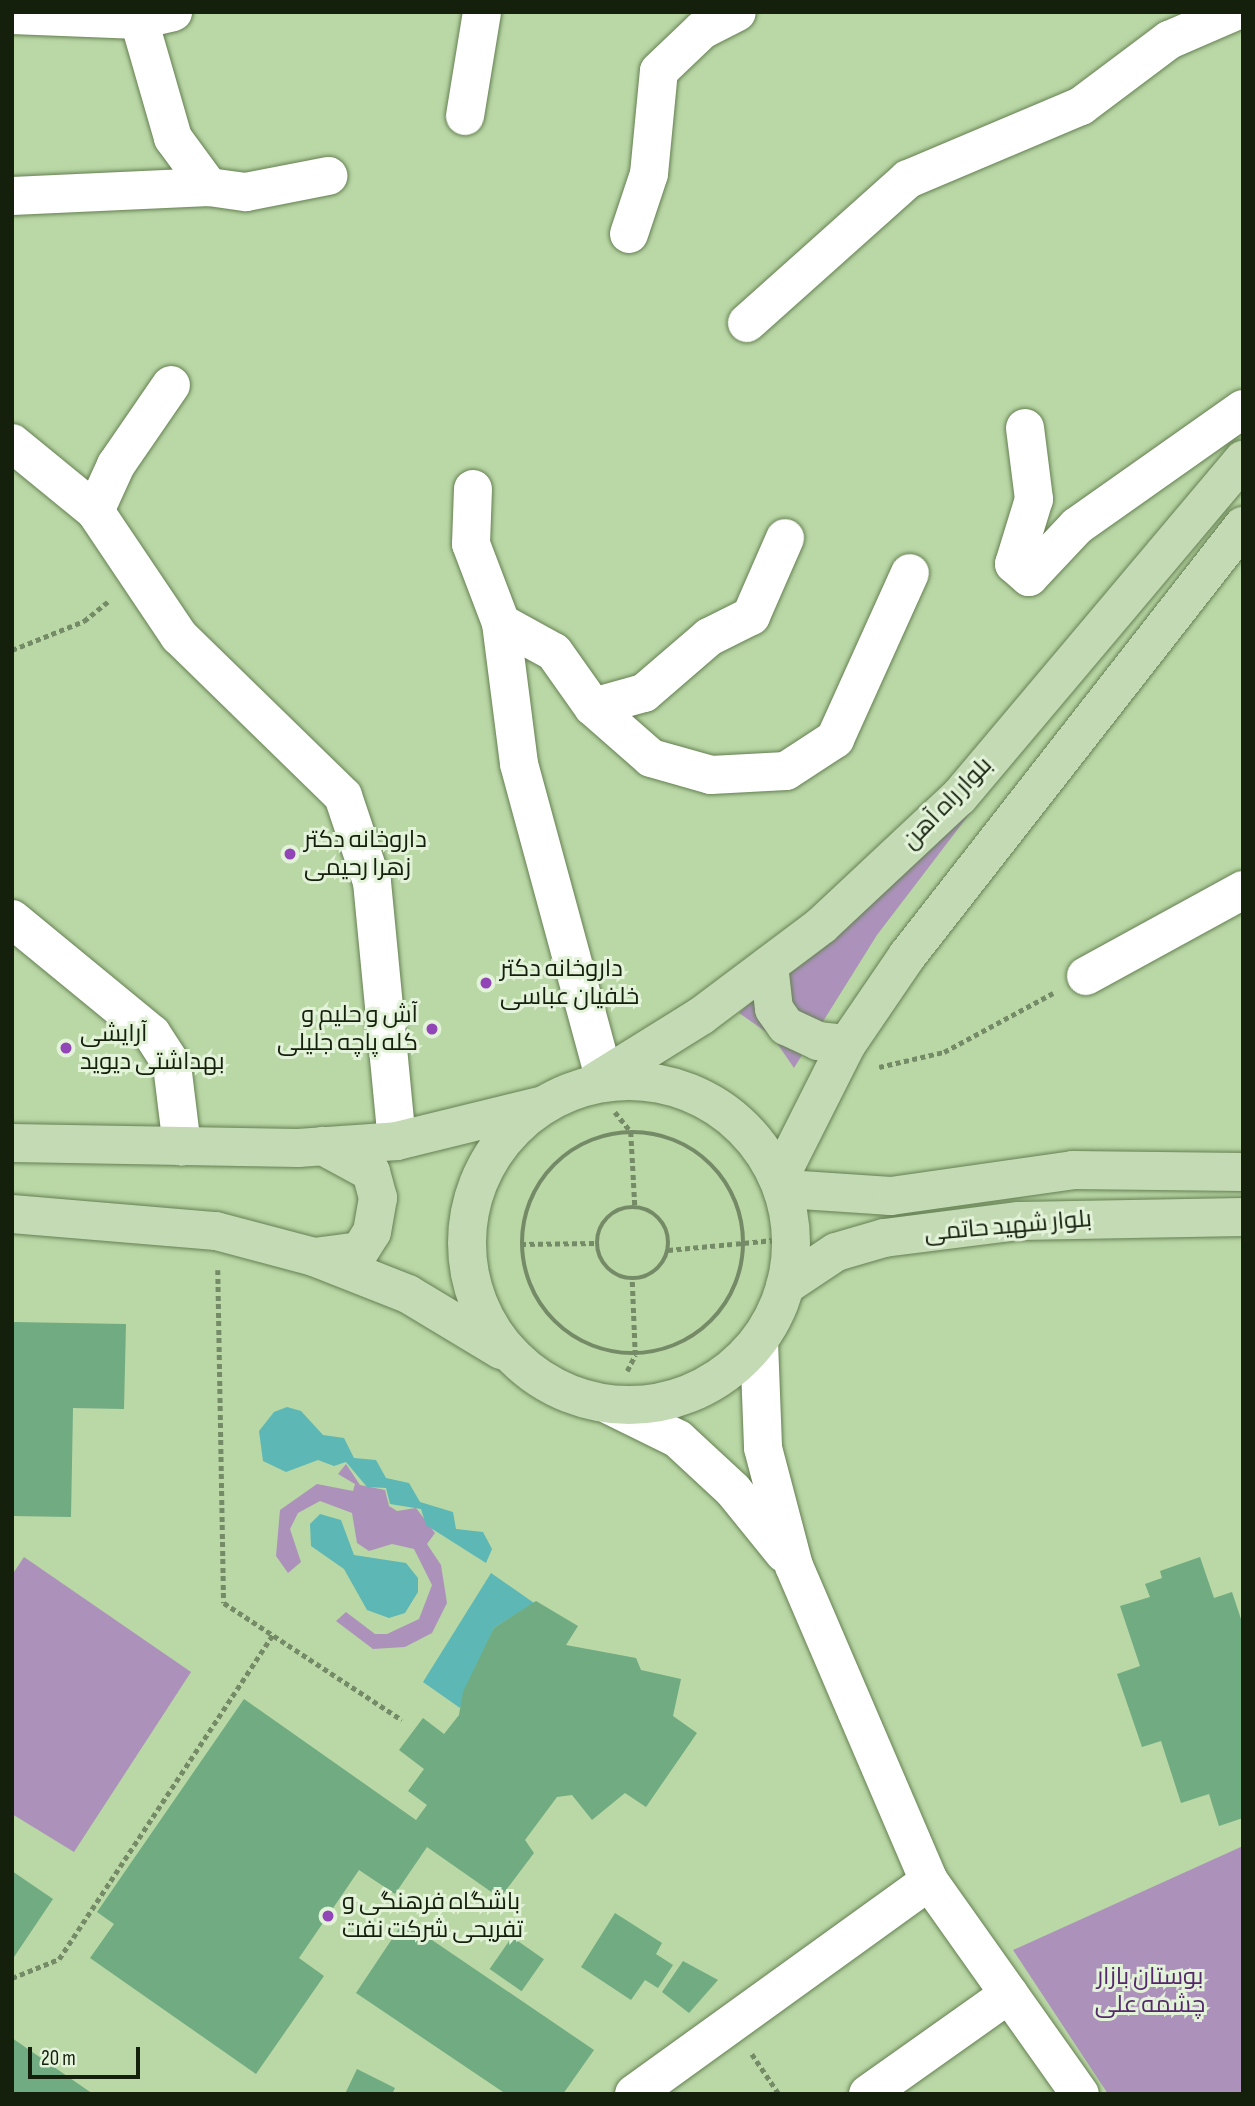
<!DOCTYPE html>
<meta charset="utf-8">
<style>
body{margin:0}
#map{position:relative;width:1255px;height:2106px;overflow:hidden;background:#bad7a6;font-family:"Sofia Sans Condensed",Cairo,sans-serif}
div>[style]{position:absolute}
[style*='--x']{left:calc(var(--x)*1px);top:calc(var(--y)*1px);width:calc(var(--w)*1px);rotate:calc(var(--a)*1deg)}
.green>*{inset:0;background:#ac92bb}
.water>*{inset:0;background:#5db7b4}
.building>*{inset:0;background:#70ab81;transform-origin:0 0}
.path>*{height:4.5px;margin-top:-2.25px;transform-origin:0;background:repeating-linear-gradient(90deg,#758a66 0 5px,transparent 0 8.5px)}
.path>.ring{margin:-2.25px;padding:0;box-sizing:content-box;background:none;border:4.5px solid #758a66;border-radius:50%}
.roads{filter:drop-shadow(0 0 2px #658052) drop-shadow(0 0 2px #658052)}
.minor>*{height:38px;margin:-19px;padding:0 19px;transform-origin:19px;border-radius:19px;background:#fff}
.major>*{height:38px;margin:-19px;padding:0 19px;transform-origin:19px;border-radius:19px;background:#c4dab4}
.major>.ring{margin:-19px;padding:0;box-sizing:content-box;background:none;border:38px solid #c4dab4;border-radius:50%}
.dots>*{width:19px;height:19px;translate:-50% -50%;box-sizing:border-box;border:4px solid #e3f3d9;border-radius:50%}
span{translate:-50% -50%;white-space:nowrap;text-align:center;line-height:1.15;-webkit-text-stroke:6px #e3f3d9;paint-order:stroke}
.street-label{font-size:24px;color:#141f0c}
.poi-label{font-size:24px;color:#141f0c}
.left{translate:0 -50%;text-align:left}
.right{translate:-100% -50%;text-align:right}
.park-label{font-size:24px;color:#54286a}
.frame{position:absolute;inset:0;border:14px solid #141f0c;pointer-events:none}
.scale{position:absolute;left:28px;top:2047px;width:112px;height:32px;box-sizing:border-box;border:4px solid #141f0c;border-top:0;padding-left:9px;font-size:21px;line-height:24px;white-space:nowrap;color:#141f0c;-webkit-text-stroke:5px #e3f3d9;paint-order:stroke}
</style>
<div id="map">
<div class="green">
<div style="clip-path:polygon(974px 808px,877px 935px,794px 1068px,772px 1036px,739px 1013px,950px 818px)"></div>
<div style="clip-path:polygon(346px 1464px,360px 1485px,385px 1490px,389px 1506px,397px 1511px,416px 1508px,435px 1533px,427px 1544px,441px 1565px,447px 1603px,432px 1633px,405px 1647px,373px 1649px,336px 1621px,346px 1612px,375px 1634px,387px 1634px,419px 1619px,432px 1585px,414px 1549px,392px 1544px,369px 1551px,357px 1543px,352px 1513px,320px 1501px,298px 1513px,290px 1529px,301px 1562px,288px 1573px,276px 1556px,280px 1510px,317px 1484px,353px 1491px,355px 1484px,338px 1474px)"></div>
<div style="clip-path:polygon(24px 1557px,191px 1672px,74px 1852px,12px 1814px,12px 1575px)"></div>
<div style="clip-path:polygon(1243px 1846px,1243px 2094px,1108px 2094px,1013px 1950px)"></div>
</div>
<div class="water">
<div style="clip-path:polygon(287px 1407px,301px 1411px,323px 1435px,344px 1438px,354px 1458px,376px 1460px,386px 1478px,409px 1483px,420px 1502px,453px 1512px,456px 1529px,483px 1532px,492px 1549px,486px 1563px,426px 1525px,421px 1509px,390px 1504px,386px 1488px,367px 1487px,346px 1462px,334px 1466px,318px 1460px,286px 1472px,263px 1461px,259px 1431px,274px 1412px)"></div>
<div style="clip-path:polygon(320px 1514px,341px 1520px,354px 1555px,406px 1563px,418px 1578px,418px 1592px,405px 1613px,389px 1618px,367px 1610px,344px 1569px,311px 1546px,310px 1524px)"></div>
<div style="clip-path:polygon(491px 1573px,534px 1603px,494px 1628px,460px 1708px,423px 1682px)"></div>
</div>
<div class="building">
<div style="clip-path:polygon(12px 1322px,126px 1324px,124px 1409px,73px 1408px,71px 1517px,12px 1516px)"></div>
<div style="clip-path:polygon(1200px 1557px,1214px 1598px,1232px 1592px,1243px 1625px,1243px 1818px,1219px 1826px,1209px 1794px,1181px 1803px,1161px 1741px,1142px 1747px,1117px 1674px,1140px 1666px,1120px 1606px,1150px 1597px,1145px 1584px,1162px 1578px,1160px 1571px)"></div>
<div style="clip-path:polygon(536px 1601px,578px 1626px,566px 1645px,636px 1658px,641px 1670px,681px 1679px,673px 1716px,697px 1733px,646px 1807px,625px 1793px,592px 1820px,572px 1795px,557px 1797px,525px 1840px,534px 1853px,500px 1898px,427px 1847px,395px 1894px,359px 1870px,299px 1958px,324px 1976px,256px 2074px,90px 1958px,114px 1924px,97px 1912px,244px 1699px,416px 1820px,427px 1805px,408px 1791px,424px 1769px,399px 1750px,423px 1718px,444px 1734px,459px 1715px,463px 1692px,494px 1628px)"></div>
<div style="clip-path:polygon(12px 1871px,53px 1899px,12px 1960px)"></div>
<div style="clip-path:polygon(615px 1913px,662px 1943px,656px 1954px,673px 1965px,658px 1988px,645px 1980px,631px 2000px,581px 1967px)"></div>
<div style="clip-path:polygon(404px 1921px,594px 2050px,563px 2094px,506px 2094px,356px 1993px)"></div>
<div style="left:512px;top:1937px;width:39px;height:39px;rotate:35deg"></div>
<div style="clip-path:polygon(683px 1961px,718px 1980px,689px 2013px,662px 1992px)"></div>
<div style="clip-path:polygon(12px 2038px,93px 2094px,12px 2094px)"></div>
<div style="clip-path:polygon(357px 2069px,395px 2088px,392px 2094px,345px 2094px)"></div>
</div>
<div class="path">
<div style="--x:12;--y:650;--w:78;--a:-21.9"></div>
<div style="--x:84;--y:621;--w:33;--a:-39"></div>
<div style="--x:879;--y:1067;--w:67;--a:-13"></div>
<div style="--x:944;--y:1052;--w:124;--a:-28.4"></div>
<div style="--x:615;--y:1112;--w:26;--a:51"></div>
<div style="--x:631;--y:1132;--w:75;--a:86.9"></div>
<div class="ring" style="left:522px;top:1132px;width:217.5px;height:217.5px"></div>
<div class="ring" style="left:597px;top:1207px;width:67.5px;height:67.5px"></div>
<div style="--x:521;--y:1244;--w:76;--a:-0.8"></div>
<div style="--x:668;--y:1250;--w:118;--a:-5.4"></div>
<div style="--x:218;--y:1270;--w:333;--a:89"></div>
<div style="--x:224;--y:1603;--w:213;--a:33.3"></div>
<div style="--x:627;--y:1371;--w:18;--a:-63"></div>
<div style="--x:635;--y:1355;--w:76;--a:-92.3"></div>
<div style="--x:12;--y:1978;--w:51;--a:-22"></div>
<div style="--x:59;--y:1959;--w:388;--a:-56.6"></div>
<div style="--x:752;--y:2054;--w:48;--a:56"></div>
</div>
<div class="roads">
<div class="minor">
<div style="--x:12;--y:15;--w:127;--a:2.3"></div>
<div style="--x:139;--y:20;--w:35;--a:-13"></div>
<div style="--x:139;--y:20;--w:123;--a:73.9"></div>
<div style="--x:173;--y:138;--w:61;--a:53.7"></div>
<div style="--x:209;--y:187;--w:37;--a:8"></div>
<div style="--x:246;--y:192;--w:84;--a:-11"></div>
<div style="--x:465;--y:116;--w:105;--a:-80.7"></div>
<div style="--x:12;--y:196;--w:197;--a:-2.6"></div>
<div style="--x:629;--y:234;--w:63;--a:-71.6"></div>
<div style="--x:649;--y:174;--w:103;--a:-84.5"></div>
<div style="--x:659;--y:71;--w:59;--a:-43.6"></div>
<div style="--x:702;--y:30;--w:39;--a:-27"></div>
<div style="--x:747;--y:323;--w:216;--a:-41.8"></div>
<div style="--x:908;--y:179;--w:188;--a:-22.9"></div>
<div style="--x:1081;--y:106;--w:110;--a:-36.9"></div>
<div style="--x:1169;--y:40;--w:71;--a:-23.3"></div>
<div style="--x:1025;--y:428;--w:72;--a:82.8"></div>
<div style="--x:1034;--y:499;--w:68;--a:107.1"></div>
<div style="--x:1014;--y:564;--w:20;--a:41"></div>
<div style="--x:1029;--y:577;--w:70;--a:-46.7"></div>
<div style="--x:1077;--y:526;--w:203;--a:-35.2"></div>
<div style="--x:12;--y:443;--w:107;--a:39.3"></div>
<div style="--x:95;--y:511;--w:151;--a:56.1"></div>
<div style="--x:179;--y:636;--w:229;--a:44.3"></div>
<div style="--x:343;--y:796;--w:91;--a:71.4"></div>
<div style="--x:372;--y:882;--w:260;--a:84.5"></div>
<div style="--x:473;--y:489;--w:55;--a:92.1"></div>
<div style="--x:471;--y:544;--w:85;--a:69.2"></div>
<div style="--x:501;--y:623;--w:142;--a:82.7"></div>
<div style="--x:519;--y:764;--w:324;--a:74.8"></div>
<div style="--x:95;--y:511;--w:51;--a:-65.5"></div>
<div style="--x:116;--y:465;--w:97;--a:-55.5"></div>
<div style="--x:501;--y:623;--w:60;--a:28.7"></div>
<div style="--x:554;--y:652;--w:67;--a:54.7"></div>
<div style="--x:593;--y:707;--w:77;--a:41.3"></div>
<div style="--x:651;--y:758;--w:62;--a:15.8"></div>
<div style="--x:711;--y:775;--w:75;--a:-3.1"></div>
<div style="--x:786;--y:771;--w:59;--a:-33.1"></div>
<div style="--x:835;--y:739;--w:182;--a:-65.7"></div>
<div style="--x:593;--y:707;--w:53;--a:-15.4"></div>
<div style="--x:644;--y:693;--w:86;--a:-40.7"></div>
<div style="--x:709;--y:637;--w:47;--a:-26.6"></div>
<div style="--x:751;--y:616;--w:85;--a:-66.4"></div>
<div style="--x:12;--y:919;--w:181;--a:39.4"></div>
<div style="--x:152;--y:1034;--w:37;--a:57"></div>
<div style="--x:172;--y:1065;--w:82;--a:83"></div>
<div style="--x:1086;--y:976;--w:179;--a:-28.7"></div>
<div style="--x:759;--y:1342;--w:106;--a:87.8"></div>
<div style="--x:763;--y:1448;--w:122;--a:75.3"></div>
<div style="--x:794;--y:1566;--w:343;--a:66.8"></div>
<div style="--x:929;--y:1881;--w:261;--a:54.7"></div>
<div style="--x:609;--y:1405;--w:77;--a:26.2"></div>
<div style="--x:678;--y:1439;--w:75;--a:42.8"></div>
<div style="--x:733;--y:1490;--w:81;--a:51"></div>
<div style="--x:634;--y:2094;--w:364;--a:-35.8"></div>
<div style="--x:868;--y:2094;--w:173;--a:-35.3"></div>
</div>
<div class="major">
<div style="--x:769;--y:965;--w:44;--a:83.5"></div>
<div style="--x:774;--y:1009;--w:21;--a:55"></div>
<div style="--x:786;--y:1026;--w:35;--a:25"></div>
<div style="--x:818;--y:1041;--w:29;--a:6"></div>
<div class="ring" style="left:467px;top:1081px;width:286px;height:286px"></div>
<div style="--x:595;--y:1082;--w:125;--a:-31.9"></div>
<div style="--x:701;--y:1016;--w:151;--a:-36.9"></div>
<div style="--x:822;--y:925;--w:187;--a:-43.1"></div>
<div style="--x:959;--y:797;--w:441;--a:-49.9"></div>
<div style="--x:12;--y:1143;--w:286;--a:1"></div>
<div style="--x:298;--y:1148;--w:99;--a:-4"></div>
<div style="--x:397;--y:1141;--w:146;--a:-13.8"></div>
<div style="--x:779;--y:1179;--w:151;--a:-63.3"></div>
<div style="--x:847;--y:1044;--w:107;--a:-55.7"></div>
<div style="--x:907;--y:956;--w:546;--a:-52"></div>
<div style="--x:786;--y:1189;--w:105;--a:3.8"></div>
<div style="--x:891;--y:1196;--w:184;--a:-8.1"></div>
<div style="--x:1073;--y:1170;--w:170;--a:0.7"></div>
<div style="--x:12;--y:1214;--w:205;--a:4.8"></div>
<div style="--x:216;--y:1231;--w:101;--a:14.9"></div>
<div style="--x:314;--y:1257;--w:101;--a:21.5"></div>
<div style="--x:408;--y:1294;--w:109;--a:31.1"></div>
<div style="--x:314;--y:1257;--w:46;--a:-7.4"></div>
<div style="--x:360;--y:1251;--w:22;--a:-58"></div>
<div style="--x:372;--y:1232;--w:35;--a:-80"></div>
<div style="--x:378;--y:1198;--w:27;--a:-105"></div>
<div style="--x:371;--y:1172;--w:55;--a:-151.6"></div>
<div style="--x:785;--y:1286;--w:61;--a:-33.7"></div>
<div style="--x:836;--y:1252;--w:50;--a:-16.3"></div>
<div style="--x:884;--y:1238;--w:136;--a:-7.2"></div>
<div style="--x:1019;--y:1221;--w:224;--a:-1"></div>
</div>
</div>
<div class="dots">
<div style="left:290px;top:854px;background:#9145b7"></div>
<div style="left:486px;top:983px;background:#9145b7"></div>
<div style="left:432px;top:1029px;background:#9145b7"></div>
<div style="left:66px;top:1048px;background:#9145b7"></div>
<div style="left:328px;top:1916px;background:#9145b7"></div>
</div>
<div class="street-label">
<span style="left:947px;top:803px;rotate:-46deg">بلوار راه آهن</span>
<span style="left:1008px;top:1226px;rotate:-5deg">بلوار شهید حاتمی</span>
</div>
<div class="poi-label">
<span class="left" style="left:304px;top:854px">داروخانه دکتر<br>زهرا رحیمی</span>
<span class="left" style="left:500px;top:983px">داروخانه دکتر<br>خلفیان عباسی</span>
<span class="right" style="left:418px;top:1029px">آش و حلیم و<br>کله پاچه جلیلی</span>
<span class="left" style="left:80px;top:1048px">آرایشی<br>بهداشتی دیوید</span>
<span class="left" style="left:342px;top:1916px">باشگاه فرهنگی و<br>تفریحی شرکت نفت</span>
</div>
<div class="park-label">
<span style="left:1150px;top:1991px">بوستان بازار<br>چشمه علی</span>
</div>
<div class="frame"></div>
<div class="scale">20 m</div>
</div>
